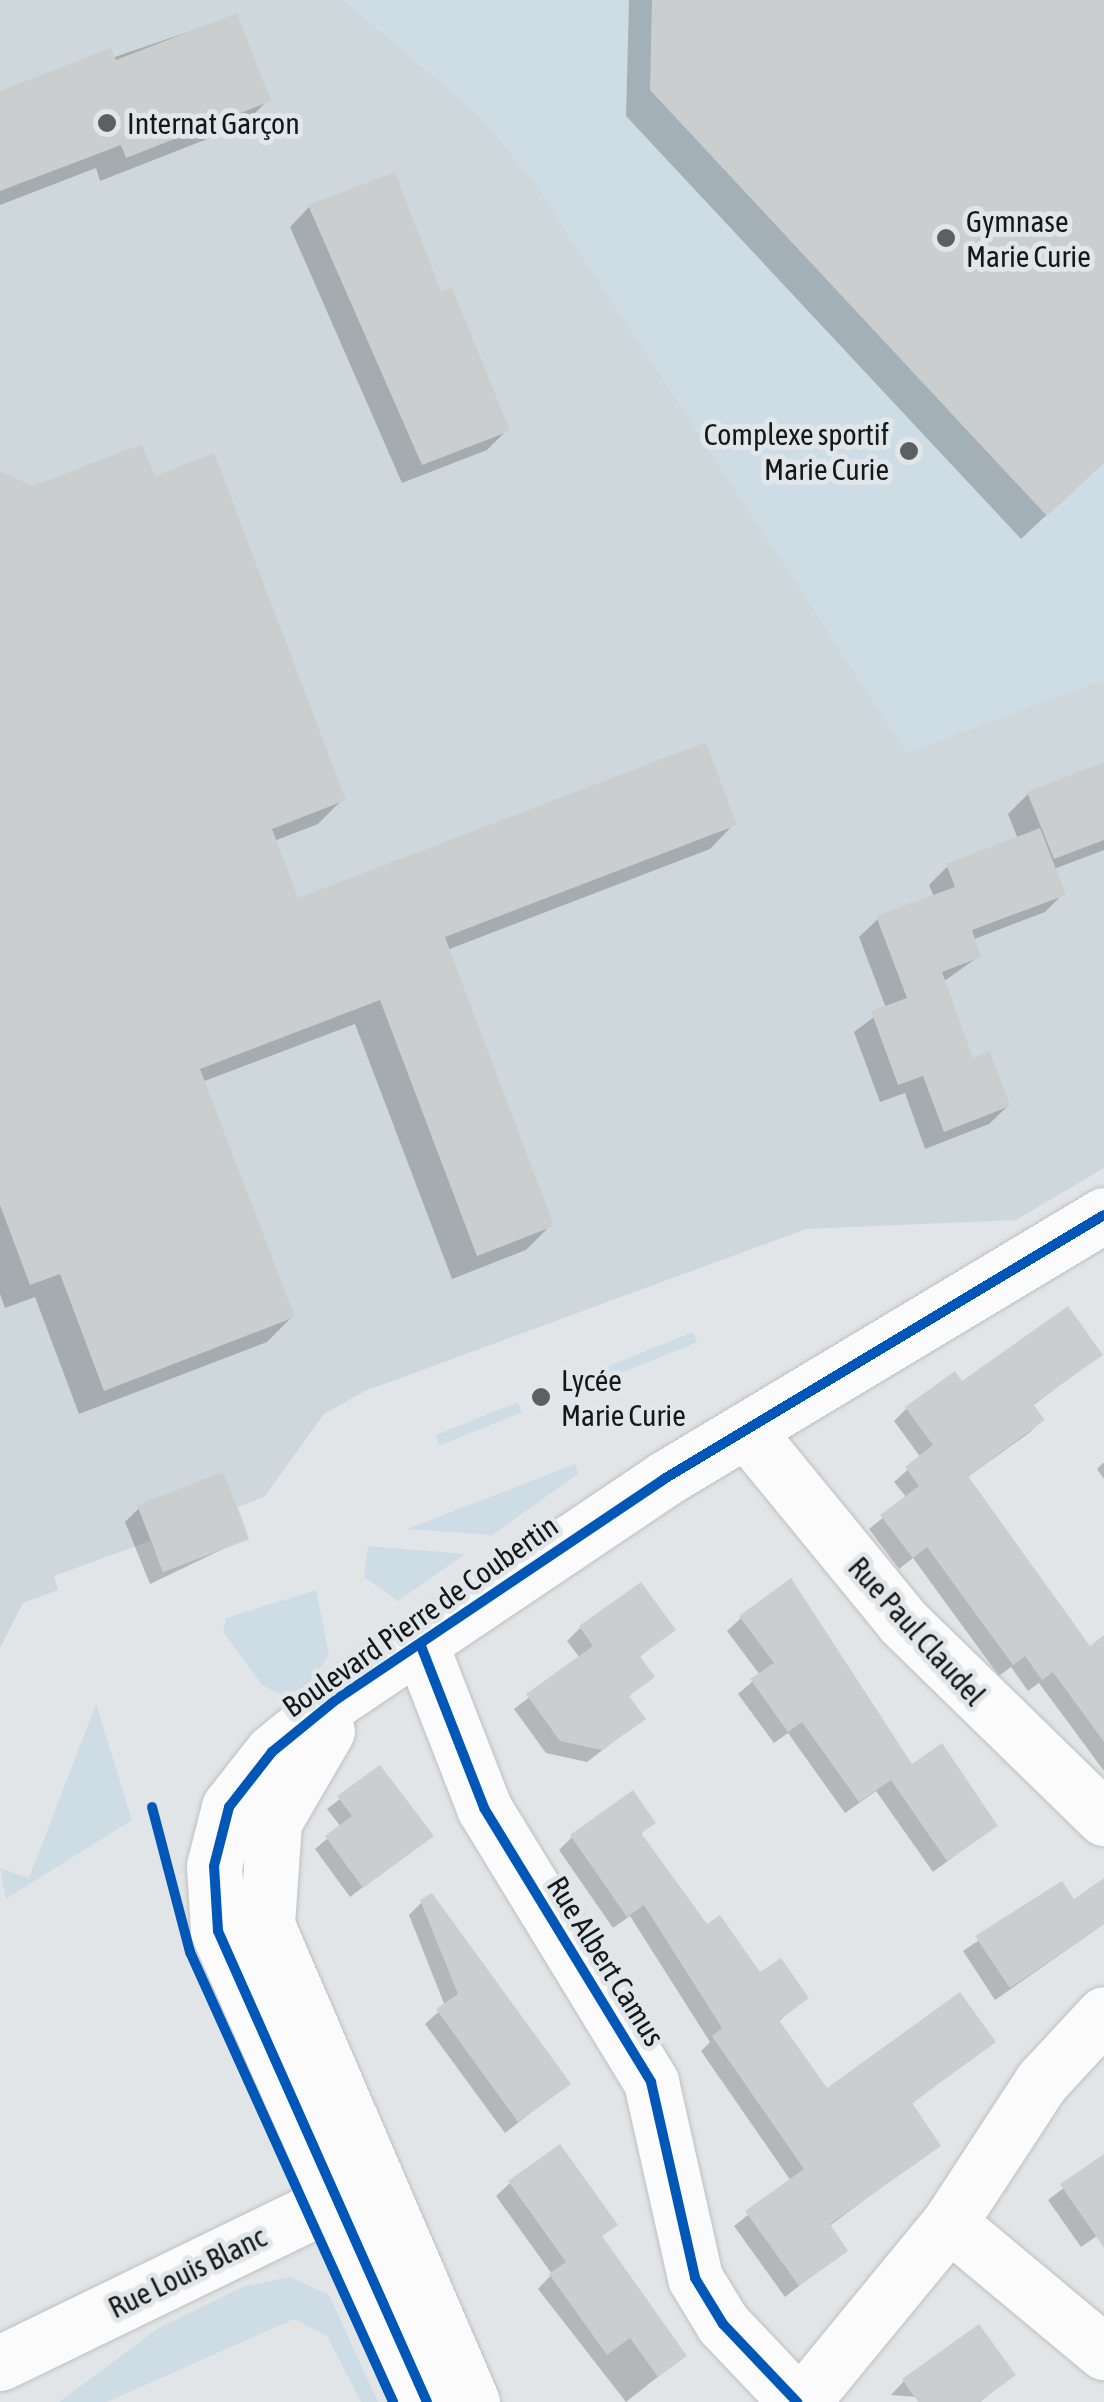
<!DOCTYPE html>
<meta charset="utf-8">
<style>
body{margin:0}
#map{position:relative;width:1104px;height:2402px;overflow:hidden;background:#e2e5e7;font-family:"Asap Condensed",sans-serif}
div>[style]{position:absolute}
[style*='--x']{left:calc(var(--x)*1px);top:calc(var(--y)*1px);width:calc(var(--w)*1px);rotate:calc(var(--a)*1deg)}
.built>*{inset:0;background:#ced8dc}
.green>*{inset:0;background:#cedde5;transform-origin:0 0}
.shadow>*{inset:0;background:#0003}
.building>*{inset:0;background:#cbcecf;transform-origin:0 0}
.roads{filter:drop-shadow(0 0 2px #bec0c1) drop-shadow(0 0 2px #bec0c1)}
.minor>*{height:55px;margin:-27.5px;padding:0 27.5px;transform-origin:27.5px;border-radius:27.5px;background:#fbfbfb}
.cycleway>*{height:10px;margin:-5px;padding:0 5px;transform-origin:5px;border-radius:5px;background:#0057b8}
.dots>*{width:28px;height:28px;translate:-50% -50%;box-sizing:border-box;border:5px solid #e0e6e9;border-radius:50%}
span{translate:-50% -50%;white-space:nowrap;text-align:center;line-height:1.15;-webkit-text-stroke:10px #e0e6e9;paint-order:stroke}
.poi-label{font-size:30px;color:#151819}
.left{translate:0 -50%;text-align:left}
.right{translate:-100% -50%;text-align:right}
.street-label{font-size:30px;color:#151819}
</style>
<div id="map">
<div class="built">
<div style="clip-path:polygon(0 0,344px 0,477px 113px,531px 177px,907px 752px,1104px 679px,1104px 1168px,1016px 1220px,806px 1229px,365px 1391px,324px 1414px,264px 1497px,238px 1507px,249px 1539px,164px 1572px,150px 1541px,54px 1576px,58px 1590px,23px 1603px,0 1648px)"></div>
</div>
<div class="green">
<div style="clip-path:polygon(344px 0,1104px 0,1104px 679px,907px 752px,531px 177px,477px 113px)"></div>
<div style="left:693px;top:1332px;width:11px;height:145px;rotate:68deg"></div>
<div style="left:518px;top:1402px;width:11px;height:89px;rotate:68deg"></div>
<div style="clip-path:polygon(575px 1464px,578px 1474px,492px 1535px,407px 1529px)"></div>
<div style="clip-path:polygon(368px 1546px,465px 1554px,398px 1601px,364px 1577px)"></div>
<div style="clip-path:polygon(316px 1590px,329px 1654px,299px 1704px,262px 1685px,223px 1632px,226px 1618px)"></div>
<div style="clip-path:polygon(96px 1704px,132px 1820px,6px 1899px,0 1868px,29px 1878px)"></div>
<div style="clip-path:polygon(291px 2277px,329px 2295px,378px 2402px,361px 2402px,327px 2336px,294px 2319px,107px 2402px,59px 2402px,157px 2329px,242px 2287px)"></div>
</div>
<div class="shadow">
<div style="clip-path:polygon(629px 0,1104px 0,1104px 461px,1021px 539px,626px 116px)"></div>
<div style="clip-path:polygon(235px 16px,268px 100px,243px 125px,100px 181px,96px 168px,0 205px,0 96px)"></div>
<div style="clip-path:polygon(309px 207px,439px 295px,507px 430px,487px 450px,402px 483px,290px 227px)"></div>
<div style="clip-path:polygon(0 474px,33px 488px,153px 479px,343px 799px,318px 824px,274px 841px,296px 901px,734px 824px,710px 849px,447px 950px,551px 1225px,526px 1250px,452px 1279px,355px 1024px,202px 1082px,292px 1317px,267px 1342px,79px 1414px,35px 1297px,5px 1308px,0 1294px)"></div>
<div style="clip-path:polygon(1104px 765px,1104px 850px,1054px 869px,1063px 894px,1045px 912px,972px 940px,978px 957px,943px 982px,972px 1062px,1008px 1106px,989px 1124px,925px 1149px,905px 1093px,880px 1102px,854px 1032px,886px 1008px,859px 937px,878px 919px,934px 897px,929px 885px,948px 866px,1018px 839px,1008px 814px,1028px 794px)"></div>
<div style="clip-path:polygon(1100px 1355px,1032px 1406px,1042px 1420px,1029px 1433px,966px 1478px,1089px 1649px,1104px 1642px,1104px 1771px,1039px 1683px,1028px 1691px,1011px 1667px,999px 1676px,913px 1558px,899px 1569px,869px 1529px,907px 1498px,894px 1482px,921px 1458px,894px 1421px,906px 1409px,962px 1385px)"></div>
<div style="clip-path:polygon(1103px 1463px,1104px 1463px,1104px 1479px,1097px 1469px)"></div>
<div style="clip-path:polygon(139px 1508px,246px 1538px,150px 1584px,125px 1522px)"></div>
<div style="clip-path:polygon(741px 1618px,911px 1768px,995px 1826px,933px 1872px,876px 1791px,845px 1813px,788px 1733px,774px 1743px,738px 1694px,760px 1675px,727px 1631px)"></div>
<div style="clip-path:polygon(580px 1628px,672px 1630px,638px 1658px,652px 1676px,627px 1698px,643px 1719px,587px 1762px,546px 1753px,514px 1709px,580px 1658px,567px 1641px)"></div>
<div style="clip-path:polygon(380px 1768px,431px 1835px,350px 1897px,315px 1849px,341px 1827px,327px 1809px)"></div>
<div style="clip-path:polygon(652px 1822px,640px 1835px,706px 1928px,760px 1976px,806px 1998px,778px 2022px,826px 2091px,993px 2042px,910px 2105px,938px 2145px,828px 2227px,845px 2250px,785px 2297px,734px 2226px,791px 2181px,701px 2051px,710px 2042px,630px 1916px,613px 1928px,559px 1850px,572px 1837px)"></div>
<div style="clip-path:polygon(1061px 1885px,1073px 1903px,1104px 1908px,1104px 1924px,995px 2000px,963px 1951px)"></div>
<div style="clip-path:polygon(422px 1902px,567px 2084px,505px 2133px,425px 2024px,445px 2006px,409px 1915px)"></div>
<div style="clip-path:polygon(1104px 2157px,1104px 2231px,1081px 2247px,1048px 2200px)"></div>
<div style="clip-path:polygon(510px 2183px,614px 2224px,600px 2238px,684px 2356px,626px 2402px,538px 2289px,552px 2274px,496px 2196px)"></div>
<div style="clip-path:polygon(1013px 2375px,980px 2402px,891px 2395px,904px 2381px)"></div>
</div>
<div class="building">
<div style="clip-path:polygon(652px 0,1104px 0,1104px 463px,1047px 516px,650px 90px)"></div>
<div style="clip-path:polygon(237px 13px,271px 101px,126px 158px,121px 145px,0 191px,0 91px,111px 48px,116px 60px)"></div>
<div style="clip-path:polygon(395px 172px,441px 292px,452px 287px,510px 431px,422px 465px,308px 205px)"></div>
<div style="clip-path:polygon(142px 444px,155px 476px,214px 453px,346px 800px,272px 829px,298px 898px,706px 742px,737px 825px,445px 937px,554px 1226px,477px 1256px,380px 1000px,200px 1069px,295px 1317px,104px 1391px,60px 1274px,30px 1285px,0 1205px,0 471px,33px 486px)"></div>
<div style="clip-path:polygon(1104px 762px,1104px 840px,1054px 859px,1027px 792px)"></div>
<div style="clip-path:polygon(1040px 828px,1066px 895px,972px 930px,981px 957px,942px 972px,973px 1058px,990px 1051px,1010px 1106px,944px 1132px,923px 1076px,898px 1085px,871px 1011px,907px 998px,876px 916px,955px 887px,946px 864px)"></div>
<div style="clip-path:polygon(1068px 1306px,1103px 1355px,1033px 1404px,1045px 1420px,968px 1476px,1090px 1646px,1104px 1635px,1104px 1742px,1053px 1672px,1042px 1680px,1025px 1656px,1013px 1665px,927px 1547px,913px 1558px,880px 1515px,919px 1486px,905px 1467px,933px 1445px,905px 1407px,955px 1371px,962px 1381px)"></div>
<div style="left:223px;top:1472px;width:72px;height:92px;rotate:69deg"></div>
<div style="clip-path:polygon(791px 1578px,912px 1764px,942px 1743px,998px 1826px,947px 1861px,891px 1780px,859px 1802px,802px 1722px,788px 1732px,750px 1679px,774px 1663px,739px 1616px)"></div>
<div style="clip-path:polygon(641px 1582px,676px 1630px,640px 1656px,655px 1677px,629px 1696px,646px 1719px,602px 1750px,560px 1741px,526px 1694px,593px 1646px,579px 1626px)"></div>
<div style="clip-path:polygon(380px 1765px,434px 1836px,363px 1888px,325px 1836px,352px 1816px,337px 1796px)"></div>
<div style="clip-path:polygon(633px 1790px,656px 1823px,641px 1833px,707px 1924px,720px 1915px,760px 1972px,781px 1958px,809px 1998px,779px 2020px,827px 2088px,960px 1992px,996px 2042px,912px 2103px,941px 2146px,830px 2224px,848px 2251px,799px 2286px,745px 2211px,804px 2169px,712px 2036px,722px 2028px,644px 1905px,627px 1917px,570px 1835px)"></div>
<div style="clip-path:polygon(1104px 1878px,1104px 1924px,1010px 1988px,975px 1936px,1062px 1881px,1074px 1899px)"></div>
<div style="clip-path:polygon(432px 1893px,571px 2084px,518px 2122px,436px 2009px,458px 1994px,420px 1900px)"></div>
<div style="clip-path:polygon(560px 2144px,618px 2225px,602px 2236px,687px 2356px,658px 2377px,630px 2338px,607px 2355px,549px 2274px,566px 2262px,508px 2181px)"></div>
<div style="clip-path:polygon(1104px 2154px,1104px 2248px,1060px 2184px)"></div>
<div style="clip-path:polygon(979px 2324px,1016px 2375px,979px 2402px,918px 2402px,902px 2379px)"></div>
</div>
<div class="roads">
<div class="minor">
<div style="--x:746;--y:1430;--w:248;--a:50.7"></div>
<div style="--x:903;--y:1622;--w:281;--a:44.3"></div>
<div style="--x:421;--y:1646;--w:174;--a:68.7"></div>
<div style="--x:484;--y:1808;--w:321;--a:58.6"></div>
<div style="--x:651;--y:2082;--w:201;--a:77.3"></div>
<div style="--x:695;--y:2278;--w:54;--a:58.7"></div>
<div style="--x:723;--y:2324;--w:108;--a:46.5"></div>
<div style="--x:327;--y:1731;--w:105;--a:120.2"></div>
<div style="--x:274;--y:1822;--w:103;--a:93.9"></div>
<div style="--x:267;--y:1925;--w:519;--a:66.74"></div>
<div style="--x:949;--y:2223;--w:202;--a:39.8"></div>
<div style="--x:0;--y:2363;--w:408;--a:-25.9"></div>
<div style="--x:427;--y:2402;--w:515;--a:-113.93"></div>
<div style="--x:218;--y:1931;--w:65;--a:-93.5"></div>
<div style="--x:214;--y:1866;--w:61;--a:-75.7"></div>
<div style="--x:229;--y:1807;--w:70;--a:-52"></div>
<div style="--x:272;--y:1752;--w:84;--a:-39.2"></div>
<div style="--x:337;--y:1699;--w:394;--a:-33.9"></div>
<div style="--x:664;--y:1479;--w:513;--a:-30.96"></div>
<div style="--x:802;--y:2402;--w:232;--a:-50.6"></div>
<div style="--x:949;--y:2223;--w:170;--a:-56.8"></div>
<div style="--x:1042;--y:2081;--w:91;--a:-47.2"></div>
</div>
</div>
<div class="cycleway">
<div style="--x:421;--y:1646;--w:174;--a:68.7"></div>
<div style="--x:484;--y:1808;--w:321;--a:58.6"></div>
<div style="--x:651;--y:2082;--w:201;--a:77.3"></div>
<div style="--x:695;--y:2278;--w:54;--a:58.7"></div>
<div style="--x:723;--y:2324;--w:108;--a:46.5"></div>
<div style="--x:152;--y:1807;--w:150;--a:75.3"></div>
<div style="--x:190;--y:1952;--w:494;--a:65.7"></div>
<div style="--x:427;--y:2402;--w:515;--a:-113.93"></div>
<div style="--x:218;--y:1931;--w:65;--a:-93.5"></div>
<div style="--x:214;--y:1866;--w:61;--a:-75.7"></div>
<div style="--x:229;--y:1807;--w:70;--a:-52"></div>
<div style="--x:272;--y:1752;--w:84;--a:-39.2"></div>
<div style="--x:337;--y:1699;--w:394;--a:-33.9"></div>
<div style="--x:664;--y:1479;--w:513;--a:-30.96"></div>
</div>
<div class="dots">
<div style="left:107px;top:123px;background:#5d6061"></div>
<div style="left:946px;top:238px;background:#5d6061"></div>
<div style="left:909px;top:451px;background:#5d6061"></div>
<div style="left:541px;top:1397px;background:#5d6061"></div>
</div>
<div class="poi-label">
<span class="left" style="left:127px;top:123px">Internat Garçon</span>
<span class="left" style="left:966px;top:238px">Gymnase<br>Marie Curie</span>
<span class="right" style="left:889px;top:451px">Complexe sportif<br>Marie Curie</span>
<span class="left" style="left:561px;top:1397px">Lycée<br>Marie Curie</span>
</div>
<div class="street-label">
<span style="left:420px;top:1616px;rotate:-35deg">Boulevard Pierre de Coubertin</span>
<span style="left:917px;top:1631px;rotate:48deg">Rue Paul Claudel</span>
<span style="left:606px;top:1961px;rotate:58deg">Rue Albert Camus</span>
<span style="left:187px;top:2272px;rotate:-26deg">Rue Louis Blanc</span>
</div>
</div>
